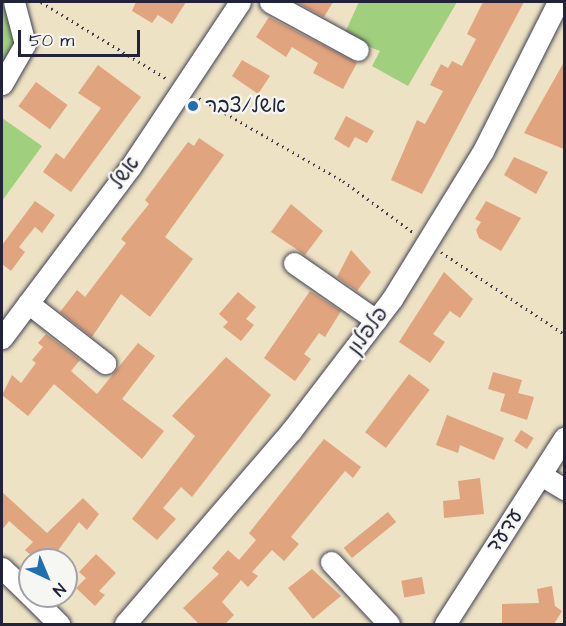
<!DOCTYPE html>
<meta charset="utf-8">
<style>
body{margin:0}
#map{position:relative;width:566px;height:626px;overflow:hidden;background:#ede2c4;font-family:"Architects Daughter","Playpen Sans Hebrew",sans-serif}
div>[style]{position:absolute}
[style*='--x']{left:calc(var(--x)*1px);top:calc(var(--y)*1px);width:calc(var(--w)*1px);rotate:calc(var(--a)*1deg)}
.green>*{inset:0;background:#a0cf7d}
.building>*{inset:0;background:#e0a47f;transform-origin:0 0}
.path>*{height:3px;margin-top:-1.5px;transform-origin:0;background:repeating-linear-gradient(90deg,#403f50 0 1.5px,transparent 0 6px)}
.roads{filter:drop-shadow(0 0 2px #403f50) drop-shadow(0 0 2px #403f50)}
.minor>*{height:21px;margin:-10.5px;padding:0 10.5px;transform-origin:10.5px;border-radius:10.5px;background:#fff}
.dots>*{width:16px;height:16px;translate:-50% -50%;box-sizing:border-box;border:3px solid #f6f6f2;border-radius:50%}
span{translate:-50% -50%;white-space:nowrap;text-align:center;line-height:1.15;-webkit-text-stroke:4.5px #f6f6f2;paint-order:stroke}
.poi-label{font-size:21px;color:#22223b}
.left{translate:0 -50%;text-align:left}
.street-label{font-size:21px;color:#22223b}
.frame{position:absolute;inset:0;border:3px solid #22223b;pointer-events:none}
.north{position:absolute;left:18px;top:548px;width:60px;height:60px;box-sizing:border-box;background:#f6f6f2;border:2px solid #a1a1a9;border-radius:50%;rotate:136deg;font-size:16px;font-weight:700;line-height:24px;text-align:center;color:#22223b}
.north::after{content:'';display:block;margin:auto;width:21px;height:27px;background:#1f6fb2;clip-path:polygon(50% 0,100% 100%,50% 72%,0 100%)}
.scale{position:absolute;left:18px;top:30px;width:122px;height:27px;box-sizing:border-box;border:3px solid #22223b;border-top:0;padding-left:8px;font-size:18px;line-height:21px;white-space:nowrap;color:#22223b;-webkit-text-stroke:4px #f6f6f2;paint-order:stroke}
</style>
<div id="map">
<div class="green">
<div style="clip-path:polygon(2px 2px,6px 2px,17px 39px,2px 73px)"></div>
<div style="clip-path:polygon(359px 2px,457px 2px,408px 86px,372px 66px,380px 51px,343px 37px)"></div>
<div style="clip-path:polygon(2px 118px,42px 146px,2px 201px)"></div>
</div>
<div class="building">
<div style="clip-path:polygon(136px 2px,186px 2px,172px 24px,158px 15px,152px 23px,132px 11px)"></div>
<div style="clip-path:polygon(296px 2px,333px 2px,324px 17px)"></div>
<div style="clip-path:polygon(483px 2px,524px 2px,422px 194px,391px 180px,417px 120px,425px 124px,443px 91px,430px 85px,441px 64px,448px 68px,452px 61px,462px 66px,476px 39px,467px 34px)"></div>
<div style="clip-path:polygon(269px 17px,357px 63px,343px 89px,313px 73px,318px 63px,292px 47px,286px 57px,256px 37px)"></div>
<div style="clip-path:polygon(242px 60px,270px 76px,258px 94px,232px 76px)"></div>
<div style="clip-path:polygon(564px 62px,564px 149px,524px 133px)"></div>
<div style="clip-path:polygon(98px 65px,141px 97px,71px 192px,43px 172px,56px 153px,64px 159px,101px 108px,78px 93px)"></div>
<div style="left:36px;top:82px;width:39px;height:30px;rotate:36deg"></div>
<div style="clip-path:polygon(346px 116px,374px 131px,367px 143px,355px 137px,349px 148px,334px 139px)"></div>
<div style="clip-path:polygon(199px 138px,224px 155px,165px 237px,193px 259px,150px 317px,121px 294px,92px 337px,60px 312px,77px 290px,85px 297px,126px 243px,121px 239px,149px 204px,145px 200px,188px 142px,194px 146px)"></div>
<div style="clip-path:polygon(514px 157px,548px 172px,536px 194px,504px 175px)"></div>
<div style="clip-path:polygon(35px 201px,55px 215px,42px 233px,35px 227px,19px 247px,25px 252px,11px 271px,2px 264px,2px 245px)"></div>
<div style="clip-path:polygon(486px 201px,521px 218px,501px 251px,479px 238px,476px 230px,481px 222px,475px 219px)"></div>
<div style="clip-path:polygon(291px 204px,323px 231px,305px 255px,271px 232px)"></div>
<div style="clip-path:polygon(351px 250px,371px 272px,357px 291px,337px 277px)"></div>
<div style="clip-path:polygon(444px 272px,473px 299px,460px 318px,450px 311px,433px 334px,445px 342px,430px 363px,399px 342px)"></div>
<div style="clip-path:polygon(310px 291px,341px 311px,325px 337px,319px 333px,304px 354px,311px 359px,295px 381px,264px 358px)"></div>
<div style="clip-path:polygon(238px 292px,256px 307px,246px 319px,254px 325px,241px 341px,223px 327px,228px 322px,219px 314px)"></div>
<div style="clip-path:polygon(46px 334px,80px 360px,71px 371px,97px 394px,138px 343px,155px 356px,122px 399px,164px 431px,142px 459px,54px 384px,28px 416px,2px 395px,12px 375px,21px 383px,36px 363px,32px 360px,43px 347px,38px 343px)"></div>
<div style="clip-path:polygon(226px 357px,271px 395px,192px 497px,181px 487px,163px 508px,176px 519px,157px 540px,132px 519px,195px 436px,172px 416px)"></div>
<div style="clip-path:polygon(493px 372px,522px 380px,518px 393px,534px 397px,527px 420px,500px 411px,505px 394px,488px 389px)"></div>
<div style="left:409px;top:374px;width:26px;height:73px;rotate:37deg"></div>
<div style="clip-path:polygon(447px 415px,504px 438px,494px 460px,460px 445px,458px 453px,436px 445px)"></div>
<div style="left:521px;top:430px;width:15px;height:13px;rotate:32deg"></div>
<div style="clip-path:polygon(324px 439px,361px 467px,353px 478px,345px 471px,291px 537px,299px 544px,284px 561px,272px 550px,252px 572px,258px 576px,248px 587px,241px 580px,222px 602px,234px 615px,225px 624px,199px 624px,183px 608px,219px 574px,212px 568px,228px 550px,239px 560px,256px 540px,249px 533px)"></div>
<div style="clip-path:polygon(480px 478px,484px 514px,444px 518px,443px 501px,460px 499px,458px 481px)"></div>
<div style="clip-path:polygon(2px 492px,47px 533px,83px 498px,99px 514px,87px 530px,79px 522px,51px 560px,36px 560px,25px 550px,33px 542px,9px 521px,2px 530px)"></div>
<div style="left:388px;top:512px;width:13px;height:57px;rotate:51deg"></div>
<div style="clip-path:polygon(96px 554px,116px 573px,99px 591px,105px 595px,95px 606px,76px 588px,86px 578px,79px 572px)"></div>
<div style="clip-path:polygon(312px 569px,341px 596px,313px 619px,288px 588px)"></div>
<div style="left:422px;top:577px;width:17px;height:21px;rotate:80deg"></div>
<div style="clip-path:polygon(552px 586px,555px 606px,562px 611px,554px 624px,502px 624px,502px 604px,539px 603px,537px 589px)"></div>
</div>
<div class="path">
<div style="--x:41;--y:2;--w:148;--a:31.4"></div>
<div style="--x:199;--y:98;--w:166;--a:30"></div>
<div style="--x:343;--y:181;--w:88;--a:36.2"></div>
<div style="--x:441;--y:252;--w:148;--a:33.7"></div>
</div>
<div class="roads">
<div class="minor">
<div style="--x:270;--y:2;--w:100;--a:28.6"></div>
<div style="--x:2;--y:84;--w:46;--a:-60.1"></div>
<div style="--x:25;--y:44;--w:43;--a:-104.7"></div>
<div style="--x:294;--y:263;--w:100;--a:34.8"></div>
<div style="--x:28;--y:303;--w:98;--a:37.9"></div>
<div style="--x:2;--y:338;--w:215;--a:-53.1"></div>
<div style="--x:131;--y:166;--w:197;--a:-56.4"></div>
<div style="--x:541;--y:475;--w:27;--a:31"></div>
<div style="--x:331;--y:562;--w:85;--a:46.9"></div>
<div style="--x:2;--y:568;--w:39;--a:44"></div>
<div style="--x:31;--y:596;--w:40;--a:45"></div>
<div style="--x:125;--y:624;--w:255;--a:-49.3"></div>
<div style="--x:291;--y:431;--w:166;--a:-52.6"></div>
<div style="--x:392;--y:299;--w:174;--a:-58.4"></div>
<div style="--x:483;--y:151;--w:167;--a:-63.3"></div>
<div style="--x:445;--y:624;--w:221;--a:-57.4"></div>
</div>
</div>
<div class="dots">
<div style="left:193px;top:106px;background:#1f6fb2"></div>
</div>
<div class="poi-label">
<span class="left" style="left:205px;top:106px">אשל/צבר</span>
</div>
<div class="street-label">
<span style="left:125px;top:173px;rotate:-54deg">אשל</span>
<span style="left:368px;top:331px;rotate:-54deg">פלפלון</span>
<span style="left:505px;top:531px;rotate:-57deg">עדעד</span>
</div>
<div class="frame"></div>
<div class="north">N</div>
<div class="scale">50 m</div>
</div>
